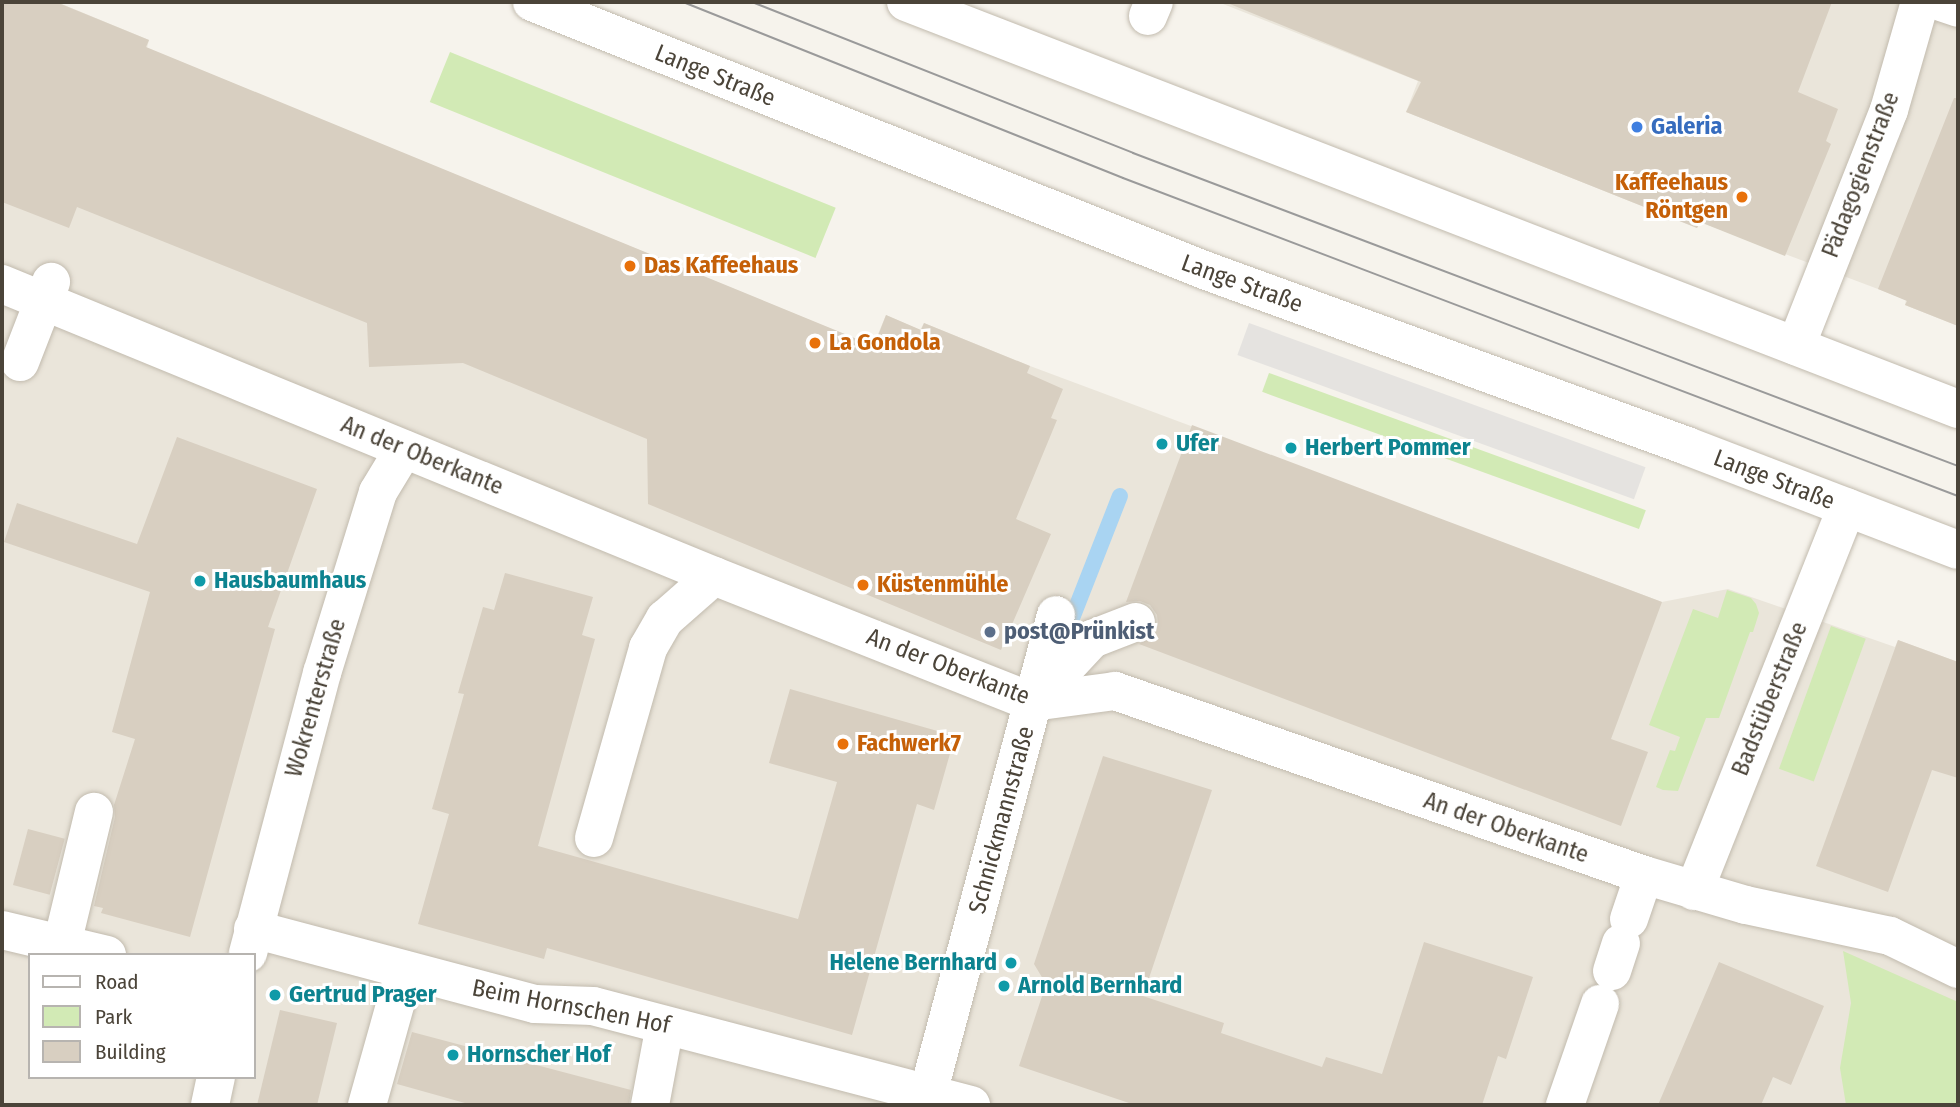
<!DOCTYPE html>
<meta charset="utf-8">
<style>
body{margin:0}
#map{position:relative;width:1960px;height:1107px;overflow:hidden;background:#f6f3ec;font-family:"Fira Sans Condensed",sans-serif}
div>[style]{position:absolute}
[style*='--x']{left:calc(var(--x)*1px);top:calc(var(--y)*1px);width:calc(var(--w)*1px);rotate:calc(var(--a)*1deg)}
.residential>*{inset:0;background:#eae5da}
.green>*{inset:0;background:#d2eab5;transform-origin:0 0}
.parking>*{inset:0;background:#e5e3e0;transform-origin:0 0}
.stream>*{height:16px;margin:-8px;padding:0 8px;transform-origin:8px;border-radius:8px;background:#a9d4f2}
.building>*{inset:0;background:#d8cfc1;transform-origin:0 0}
.roads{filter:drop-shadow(0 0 2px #c2bbae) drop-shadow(0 0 2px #c2bbae)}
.minor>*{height:38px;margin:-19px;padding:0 19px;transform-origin:19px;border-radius:19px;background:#fff}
.tram>*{height:2px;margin:-1px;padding:0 1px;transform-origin:1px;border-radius:1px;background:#9a9a9a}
.dots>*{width:19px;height:19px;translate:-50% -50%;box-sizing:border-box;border:4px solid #fff;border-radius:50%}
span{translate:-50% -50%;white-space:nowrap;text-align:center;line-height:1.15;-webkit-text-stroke:6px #fff;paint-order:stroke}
.street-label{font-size:24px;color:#4b4439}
.shop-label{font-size:24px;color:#366cbe;font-weight:700}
.left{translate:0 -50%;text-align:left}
.food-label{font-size:24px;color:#c56008;font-weight:700}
.right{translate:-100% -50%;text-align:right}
.culture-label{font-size:24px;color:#0d838f;font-weight:700}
.service-label{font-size:24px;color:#4e5e75;font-weight:700}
.frame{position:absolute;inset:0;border:4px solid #4b4439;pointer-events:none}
.legend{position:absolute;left:28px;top:953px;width:228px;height:126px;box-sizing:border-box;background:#fff;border:2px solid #b7b4b0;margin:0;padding:9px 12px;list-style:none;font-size:21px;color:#4b4439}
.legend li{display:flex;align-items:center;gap:14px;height:35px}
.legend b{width:35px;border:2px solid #b7b4b0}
</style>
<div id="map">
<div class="residential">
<div style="clip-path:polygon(evenodd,2px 2px,40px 2px,54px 8px,57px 2px,149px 40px,147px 48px,873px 346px,886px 315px,920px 330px,924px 323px,1030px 366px,1662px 602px,1728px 589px,1895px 647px,1898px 640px,1958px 662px,1958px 1105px,2px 1105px,2px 2px,30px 955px,254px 955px,254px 1077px,30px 1077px,30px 955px)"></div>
<div style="clip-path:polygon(1218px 2px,1958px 2px,1958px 326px,1905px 305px,1906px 300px,1878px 289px,1700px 222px,1697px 228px,1406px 112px,1418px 81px)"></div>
</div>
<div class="green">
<div style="left:450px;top:52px;width:416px;height:54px;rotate:22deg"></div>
<div style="left:1269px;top:373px;width:401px;height:20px;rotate:20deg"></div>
<div style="clip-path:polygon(1727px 590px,1751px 598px,1756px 604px,1759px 613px,1753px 632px,1750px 632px,1719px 718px,1706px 718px,1678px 791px,1663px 790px,1656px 787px,1670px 750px,1675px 751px,1680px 737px,1649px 725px,1693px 609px,1718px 618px)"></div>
<div style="left:1831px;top:626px;width:37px;height:152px;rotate:20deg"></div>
<div style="clip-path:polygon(1843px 951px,1958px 1002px,1958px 1105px,1846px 1105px,1840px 1068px,1851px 1003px)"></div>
</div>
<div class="parking">
<div style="left:1249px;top:323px;width:422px;height:34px;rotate:20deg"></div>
</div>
<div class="stream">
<div style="--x:1067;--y:631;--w:145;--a:-68.6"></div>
</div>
<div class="building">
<div style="clip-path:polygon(2px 2px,56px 2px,149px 40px,146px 47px,874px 346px,886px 315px,921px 330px,924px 323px,1030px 366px,1027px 373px,1063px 389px,1051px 418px,1057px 420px,1016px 519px,1051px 534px,1001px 650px,648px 504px,647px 439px,463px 363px,369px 367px,367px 323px,77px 207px,69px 228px,2px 202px)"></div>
<div style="clip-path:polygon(1225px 2px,1832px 2px,1798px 92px,1838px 109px,1826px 141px,1831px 144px,1785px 256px,1700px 222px,1697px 228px,1406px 112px,1421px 82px)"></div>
<div style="clip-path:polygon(1954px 98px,1958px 98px,1958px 326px,1905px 305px,1907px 301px,1878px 289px)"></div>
<div style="clip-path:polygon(1192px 425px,1662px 602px,1611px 739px,1648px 752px,1621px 826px,1139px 644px,1153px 635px,1158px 625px,1157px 615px,1150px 605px,1140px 601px,1126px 602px)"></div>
<div style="clip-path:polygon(177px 437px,317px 489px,268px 627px,275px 629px,190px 937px,101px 913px,103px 908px,94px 906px,115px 817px,114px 805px,135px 739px,112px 732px,150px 592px,4px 542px,17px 503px,137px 544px)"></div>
<div style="clip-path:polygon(505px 573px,593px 597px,582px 635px,595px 639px,538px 846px,798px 919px,837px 782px,769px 763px,790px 689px,955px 736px,934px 810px,917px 804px,852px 1035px,547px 948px,544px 959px,418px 924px,449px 814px,432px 809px,464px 694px,458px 693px,483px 607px,494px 610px)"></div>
<div style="clip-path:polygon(1898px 640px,1958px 662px,1958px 778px,1932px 770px,1888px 892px,1816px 866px)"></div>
<div style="clip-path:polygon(1103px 756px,1212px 790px,1143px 996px,1224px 1023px,1221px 1033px,1322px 1067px,1326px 1057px,1382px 1074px,1424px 942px,1533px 977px,1506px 1059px,1498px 1056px,1482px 1105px,1135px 1105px,1019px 1066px,1046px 984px,1034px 964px)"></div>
<div style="left:28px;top:829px;width:38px;height:58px;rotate:15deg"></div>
<div style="clip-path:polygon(1719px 962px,1824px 1006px,1791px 1085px,1773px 1077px,1761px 1105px,1658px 1105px)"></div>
<div style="clip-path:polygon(280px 1010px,337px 1023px,317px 1105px,257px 1105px)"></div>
<div style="clip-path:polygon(412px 1032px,631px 1090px,629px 1105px,472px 1105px,397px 1084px)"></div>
</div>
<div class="roads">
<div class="minor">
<div style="--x:532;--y:2;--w:723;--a:21.74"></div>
<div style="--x:1204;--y:270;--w:514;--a:20.02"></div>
<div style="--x:1687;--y:446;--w:290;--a:21"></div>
<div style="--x:906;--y:2;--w:1128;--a:21.15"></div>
<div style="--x:1941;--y:2;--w:18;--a:19"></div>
<div style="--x:1148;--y:16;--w:15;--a:-67"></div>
<div style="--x:2;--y:284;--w:770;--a:22.3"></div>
<div style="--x:714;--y:576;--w:343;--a:21.6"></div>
<div style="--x:1033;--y:702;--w:83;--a:-7.6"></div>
<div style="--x:1115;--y:691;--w:560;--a:19.18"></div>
<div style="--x:1644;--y:875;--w:106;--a:16.4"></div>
<div style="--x:1746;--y:905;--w:147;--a:12.1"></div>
<div style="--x:1890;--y:936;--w:76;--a:25.9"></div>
<div style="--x:1796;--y:346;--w:254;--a:-68.5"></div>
<div style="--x:1889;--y:110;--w:112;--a:-74"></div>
<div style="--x:20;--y:362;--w:86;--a:-68.8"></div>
<div style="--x:1037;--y:698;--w:81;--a:-47"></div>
<div style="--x:1092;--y:639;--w:47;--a:-21.1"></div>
<div style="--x:594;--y:838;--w:198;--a:-74.1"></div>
<div style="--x:648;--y:648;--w:34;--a:-60"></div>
<div style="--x:665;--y:619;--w:65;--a:-41.3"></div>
<div style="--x:1694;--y:891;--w:413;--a:-68.3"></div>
<div style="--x:1629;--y:919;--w:46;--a:-71.2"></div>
<div style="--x:253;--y:929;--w:292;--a:14.9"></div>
<div style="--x:535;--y:1004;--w:58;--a:2"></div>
<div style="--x:593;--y:1006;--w:391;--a:14.7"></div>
<div style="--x:2;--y:930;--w:108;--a:13.4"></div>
<div style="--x:62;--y:944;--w:136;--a:-76.4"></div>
<div style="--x:248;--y:953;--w:290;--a:-75.2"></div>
<div style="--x:322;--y:673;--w:189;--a:-72.8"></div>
<div style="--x:378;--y:492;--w:50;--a:-58.8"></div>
<div style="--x:1612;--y:971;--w:29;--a:-72"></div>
<div style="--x:210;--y:1105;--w:29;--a:-78"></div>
<div style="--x:367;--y:1105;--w:140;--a:-74.3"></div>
<div style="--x:650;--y:1105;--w:81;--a:-79.4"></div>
<div style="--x:925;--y:1105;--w:507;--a:-75.03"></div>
<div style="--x:1565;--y:1105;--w:107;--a:-70.9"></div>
</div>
</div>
<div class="tram">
<div style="--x:683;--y:2;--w:474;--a:21.8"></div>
<div style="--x:1123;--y:178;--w:894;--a:20.85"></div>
<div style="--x:752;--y:2;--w:410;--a:21.6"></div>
<div style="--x:1133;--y:153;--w:882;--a:20.78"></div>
</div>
<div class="dots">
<div style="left:1637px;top:127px;background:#3f7fe0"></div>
<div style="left:1742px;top:197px;background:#e8710a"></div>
<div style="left:630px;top:266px;background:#e8710a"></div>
<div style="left:815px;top:343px;background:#e8710a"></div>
<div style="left:1162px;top:444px;background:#0f9aa8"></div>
<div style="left:1291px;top:448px;background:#0f9aa8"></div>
<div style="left:200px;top:581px;background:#0f9aa8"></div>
<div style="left:863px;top:585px;background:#e8710a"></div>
<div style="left:990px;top:632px;background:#5c6f8a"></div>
<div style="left:843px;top:744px;background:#e8710a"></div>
<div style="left:1011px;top:963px;background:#0f9aa8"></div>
<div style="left:1004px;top:986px;background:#0f9aa8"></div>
<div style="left:275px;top:995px;background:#0f9aa8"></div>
<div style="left:453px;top:1055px;background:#0f9aa8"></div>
</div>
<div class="street-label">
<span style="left:715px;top:76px;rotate:22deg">Lange Straße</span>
<span style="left:1861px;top:175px;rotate:-69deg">Pädagogienstraße</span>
<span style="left:1242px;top:284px;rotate:20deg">Lange Straße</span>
<span style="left:422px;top:456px;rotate:22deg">An der Oberkante</span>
<span style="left:1774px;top:480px;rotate:21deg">Lange Straße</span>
<span style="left:948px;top:667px;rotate:21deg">An der Oberkante</span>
<span style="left:316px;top:698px;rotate:-74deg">Wokrenterstraße</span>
<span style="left:1770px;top:699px;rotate:-68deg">Badstüberstraße</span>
<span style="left:1002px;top:820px;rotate:-75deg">Schnickmannstraße</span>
<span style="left:1506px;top:828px;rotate:19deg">An der Oberkante</span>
<span style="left:571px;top:1007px;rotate:11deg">Beim Hornschen Hof</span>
</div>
<div class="shop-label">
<span class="left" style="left:1651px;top:127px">Galeria</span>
</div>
<div class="food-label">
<span class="right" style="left:1728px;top:197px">Kaffeehaus<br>Röntgen</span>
<span class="left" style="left:644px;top:266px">Das Kaffeehaus</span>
<span class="left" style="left:829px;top:343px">La Gondola</span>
<span class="left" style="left:877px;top:585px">Küstenmühle</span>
<span class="left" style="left:857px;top:744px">Fachwerk7</span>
</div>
<div class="culture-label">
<span class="left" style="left:1176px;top:444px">Ufer</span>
<span class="left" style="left:1305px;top:448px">Herbert Pommer</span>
<span class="left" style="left:214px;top:581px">Hausbaumhaus</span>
<span class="right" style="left:997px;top:963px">Helene Bernhard</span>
<span class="left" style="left:1018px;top:986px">Arnold Bernhard</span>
<span class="left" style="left:289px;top:995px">Gertrud Prager</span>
<span class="left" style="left:467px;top:1055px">Hornscher Hof</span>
</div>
<div class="service-label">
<span class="left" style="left:1004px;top:632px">post@Prünkist</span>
</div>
<div class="frame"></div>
<ul class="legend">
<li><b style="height:9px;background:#fff"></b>Road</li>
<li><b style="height:19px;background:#d2eab5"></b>Park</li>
<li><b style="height:19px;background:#d8cfc1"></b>Building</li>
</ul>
</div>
